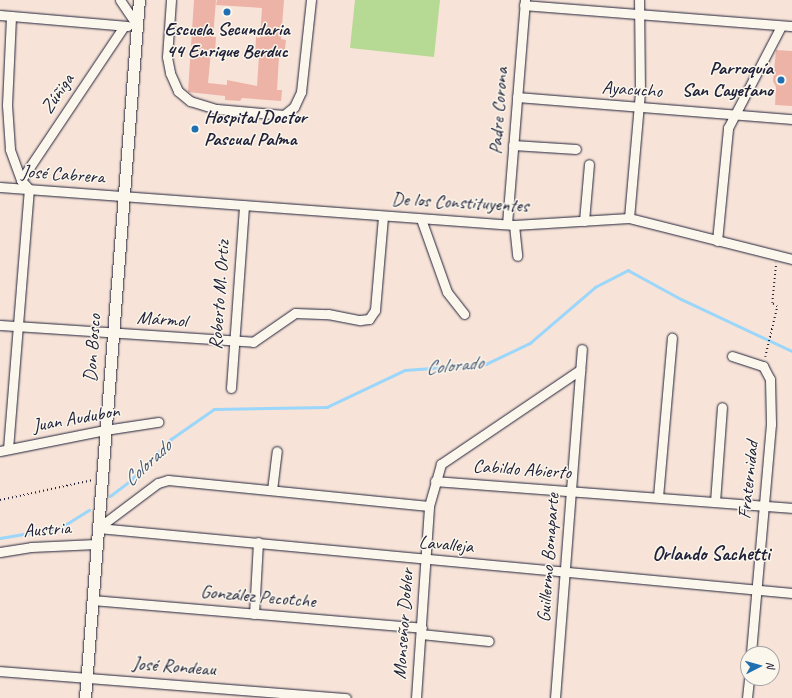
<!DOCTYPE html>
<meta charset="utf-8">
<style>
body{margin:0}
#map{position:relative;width:792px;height:698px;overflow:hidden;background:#f7e3d7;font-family:Caveat,sans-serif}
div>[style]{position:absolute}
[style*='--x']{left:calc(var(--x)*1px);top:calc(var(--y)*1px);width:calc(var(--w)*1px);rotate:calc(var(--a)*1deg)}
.green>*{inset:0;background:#b6d993}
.stream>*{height:2.5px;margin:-1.25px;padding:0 1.25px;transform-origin:1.25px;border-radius:1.25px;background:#9bd6fb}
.building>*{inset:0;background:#edb3a7}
.path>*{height:1.5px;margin-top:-0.75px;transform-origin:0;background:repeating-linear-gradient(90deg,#22223b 0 1px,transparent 0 4px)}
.roads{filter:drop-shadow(0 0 1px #22223b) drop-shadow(0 0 1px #22223b)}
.minor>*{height:9px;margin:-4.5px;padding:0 4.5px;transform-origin:4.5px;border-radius:4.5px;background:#fbf7ec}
.major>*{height:11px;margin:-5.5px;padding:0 5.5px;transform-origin:5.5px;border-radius:5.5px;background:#fbf7ec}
.dots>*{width:11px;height:11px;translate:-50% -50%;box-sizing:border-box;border:2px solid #fbf7ec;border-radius:50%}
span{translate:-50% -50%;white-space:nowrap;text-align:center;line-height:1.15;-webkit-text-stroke:3px #fbf7ec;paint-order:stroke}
.poi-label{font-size:19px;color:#22223b;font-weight:700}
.right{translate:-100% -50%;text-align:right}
.left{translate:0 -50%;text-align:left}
.street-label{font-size:19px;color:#22223b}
.water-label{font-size:20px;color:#465875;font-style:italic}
.neighbourhood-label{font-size:20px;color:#22223b;font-weight:700}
.north{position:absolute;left:740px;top:646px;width:40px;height:40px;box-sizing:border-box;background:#fbf7ec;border:1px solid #a4a2a5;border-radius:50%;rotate:84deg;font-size:11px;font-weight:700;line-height:16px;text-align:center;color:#22223b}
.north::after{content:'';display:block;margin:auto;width:14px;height:18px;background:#1f6fb2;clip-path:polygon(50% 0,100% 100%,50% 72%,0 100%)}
</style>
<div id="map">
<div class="green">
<div style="clip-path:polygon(355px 0,440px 0,434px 57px,350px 48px)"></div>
</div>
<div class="stream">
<div style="--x:110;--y:496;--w:25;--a:-37"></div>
<div style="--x:130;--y:481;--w:59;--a:-45.7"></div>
<div style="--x:171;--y:439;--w:52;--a:-34.9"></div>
<div style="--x:214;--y:409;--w:113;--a:-1"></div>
<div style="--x:327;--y:407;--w:86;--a:-25.4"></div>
<div style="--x:405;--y:370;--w:81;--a:-4.2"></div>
<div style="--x:486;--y:364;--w:49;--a:-25.5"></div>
<div style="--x:530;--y:343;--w:86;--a:-40.7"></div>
<div style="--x:595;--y:287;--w:37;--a:-27"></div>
<div style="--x:628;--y:270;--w:60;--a:28.7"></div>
<div style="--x:681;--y:299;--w:123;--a:25.1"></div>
<div style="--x:0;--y:538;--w:61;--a:-9.5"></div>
<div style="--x:60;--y:528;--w:34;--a:-32"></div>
</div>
<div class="building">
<div style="clip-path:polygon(194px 0,216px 0,213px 37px,216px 37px,215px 52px,211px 52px,208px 83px,227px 85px,227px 80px,257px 86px,259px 56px,255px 56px,256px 37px,260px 38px,262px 8px,216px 5px,217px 0,284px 0,281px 39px,286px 40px,284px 57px,279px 56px,277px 90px,282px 90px,281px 101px,242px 98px,240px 101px,225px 100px,225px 96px,188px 92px)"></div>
<div style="clip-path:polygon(776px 50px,792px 51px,792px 106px,775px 105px,776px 87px,773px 81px)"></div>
</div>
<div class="path">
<div style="--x:765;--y:357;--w:51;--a:-76.5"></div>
<div style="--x:777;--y:307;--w:6;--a:-141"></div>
<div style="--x:772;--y:303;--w:40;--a:-84.3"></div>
<div style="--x:0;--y:500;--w:95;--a:-12.1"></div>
</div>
<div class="roads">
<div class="minor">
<div style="--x:120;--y:0;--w:32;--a:56"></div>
<div style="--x:171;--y:0;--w:57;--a:94"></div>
<div style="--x:167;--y:57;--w:16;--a:79"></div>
<div style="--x:170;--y:73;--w:20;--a:66"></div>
<div style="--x:178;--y:91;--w:16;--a:40"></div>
<div style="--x:190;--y:101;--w:28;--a:17"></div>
<div style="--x:217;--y:109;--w:67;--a:5.1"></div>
<div style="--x:284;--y:115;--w:13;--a:-39"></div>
<div style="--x:294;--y:107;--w:17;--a:-65"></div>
<div style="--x:301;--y:92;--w:93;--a:-83.8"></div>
<div style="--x:524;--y:5;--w:269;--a:4.5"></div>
<div style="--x:0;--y:15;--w:128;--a:4.9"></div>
<div style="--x:517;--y:97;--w:276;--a:4.6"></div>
<div style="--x:513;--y:145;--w:63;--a:3.6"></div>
<div style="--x:21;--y:180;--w:185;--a:-56.2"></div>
<div style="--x:0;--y:187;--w:515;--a:4.23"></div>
<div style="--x:514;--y:225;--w:115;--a:-3.5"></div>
<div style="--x:629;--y:218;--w:168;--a:14.1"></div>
<div style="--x:629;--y:218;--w:126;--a:-85"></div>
<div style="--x:640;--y:92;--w:92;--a:-90.6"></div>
<div style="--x:421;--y:219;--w:77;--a:70.4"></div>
<div style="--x:447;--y:292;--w:28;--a:52"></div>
<div style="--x:584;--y:221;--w:57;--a:-85"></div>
<div style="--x:507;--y:224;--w:225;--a:-85.4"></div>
<div style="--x:514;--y:225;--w:31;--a:84"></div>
<div style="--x:717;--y:241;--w:114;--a:-84.4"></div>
<div style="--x:728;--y:128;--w:115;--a:-62.5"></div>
<div style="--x:0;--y:325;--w:254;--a:3.8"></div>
<div style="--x:253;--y:342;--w:51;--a:-34.6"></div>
<div style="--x:295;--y:313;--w:33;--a:2"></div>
<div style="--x:328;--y:314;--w:33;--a:11"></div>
<div style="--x:360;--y:320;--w:9;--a:-6"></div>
<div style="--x:369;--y:319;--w:11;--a:-56"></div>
<div style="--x:375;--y:310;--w:94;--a:-85.1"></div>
<div style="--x:732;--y:356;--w:33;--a:18"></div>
<div style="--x:763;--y:366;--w:15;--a:62"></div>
<div style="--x:770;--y:379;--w:45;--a:88.7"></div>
<div style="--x:771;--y:424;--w:231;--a:95"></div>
<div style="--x:231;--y:388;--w:183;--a:-85.9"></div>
<div style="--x:8;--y:449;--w:261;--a:-85.4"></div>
<div style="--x:29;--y:189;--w:12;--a:-132"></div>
<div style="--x:21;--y:180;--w:33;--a:-110"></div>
<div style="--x:10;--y:149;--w:44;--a:-93.9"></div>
<div style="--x:7;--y:105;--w:89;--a:-87.4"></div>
<div style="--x:0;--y:451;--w:107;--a:-11.3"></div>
<div style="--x:105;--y:430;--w:54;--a:-8.6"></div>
<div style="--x:435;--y:481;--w:358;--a:4.3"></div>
<div style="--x:272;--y:490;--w:39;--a:-83"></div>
<div style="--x:658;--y:497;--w:160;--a:-85"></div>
<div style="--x:715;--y:502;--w:95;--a:-85.8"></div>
<div style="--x:98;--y:528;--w:697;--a:5.35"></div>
<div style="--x:98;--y:528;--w:75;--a:-36.9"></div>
<div style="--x:158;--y:483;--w:10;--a:-17"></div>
<div style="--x:168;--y:480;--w:262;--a:5.7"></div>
<div style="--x:0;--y:552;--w:31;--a:-9"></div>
<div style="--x:31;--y:547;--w:65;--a:-2.6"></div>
<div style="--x:92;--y:600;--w:331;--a:4.8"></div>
<div style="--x:254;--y:614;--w:72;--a:-86.8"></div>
<div style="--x:421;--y:634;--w:68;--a:5.9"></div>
<div style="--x:0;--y:671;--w:347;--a:4.5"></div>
<div style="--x:416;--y:698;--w:192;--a:-86.1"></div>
<div style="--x:429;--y:506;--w:44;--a:-74.1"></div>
<div style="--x:441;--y:464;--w:168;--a:-34.1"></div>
<div style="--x:555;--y:698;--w:350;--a:-85.6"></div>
<div style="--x:747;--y:698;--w:20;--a:-84"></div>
</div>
<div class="major">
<div style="--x:85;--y:698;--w:700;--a:-85.58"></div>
</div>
</div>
<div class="dots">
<div style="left:227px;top:12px;background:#1f6fb2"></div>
<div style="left:781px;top:80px;background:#1f6fb2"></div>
<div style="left:195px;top:129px;background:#1f6fb2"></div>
</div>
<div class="poi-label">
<span style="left:227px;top:41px">Escuela Secundaria<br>44 Enrique Berduc</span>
<span class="right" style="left:773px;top:80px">Parroquía<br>San Cayetano</span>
<span class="left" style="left:204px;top:129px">Hospital Doctor<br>Pascual Palma</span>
</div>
<div class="street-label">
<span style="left:632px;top:90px;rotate:4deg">Ayacucho</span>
<span style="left:58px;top:94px;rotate:-56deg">Zúñiga</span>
<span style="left:499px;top:111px;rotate:-86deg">Padre Corona</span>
<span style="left:63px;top:175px;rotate:4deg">José Cabrera</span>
<span style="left:460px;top:203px;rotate:3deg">De los Constituyentes</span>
<span style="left:220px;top:295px;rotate:-86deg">Roberto M. Ortiz</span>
<span style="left:162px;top:320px;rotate:4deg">Mármol</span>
<span style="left:93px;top:348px;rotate:-86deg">Don Bosco</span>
<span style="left:76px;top:419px;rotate:-10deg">Juan Audubon</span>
<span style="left:522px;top:470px;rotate:4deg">Cabildo Abierto</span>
<span style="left:749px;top:480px;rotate:-84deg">Fraternidad</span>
<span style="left:47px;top:530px;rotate:-4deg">Austria</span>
<span style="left:446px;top:545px;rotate:5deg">Lavalleja</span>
<span style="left:549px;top:558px;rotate:-86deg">Guillermo Bonaparte</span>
<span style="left:258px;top:597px;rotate:5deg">González Pecotche</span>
<span style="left:404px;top:624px;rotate:-86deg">Monseñor Dobler</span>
<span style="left:174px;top:667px;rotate:4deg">José Rondeau</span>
</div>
<div class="water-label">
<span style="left:454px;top:365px;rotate:-6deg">Colorado</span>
<span style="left:147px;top:463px;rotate:-43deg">Colorado</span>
</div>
<div class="neighbourhood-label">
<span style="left:711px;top:553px">Orlando Sachetti</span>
</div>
<div class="north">N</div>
</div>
